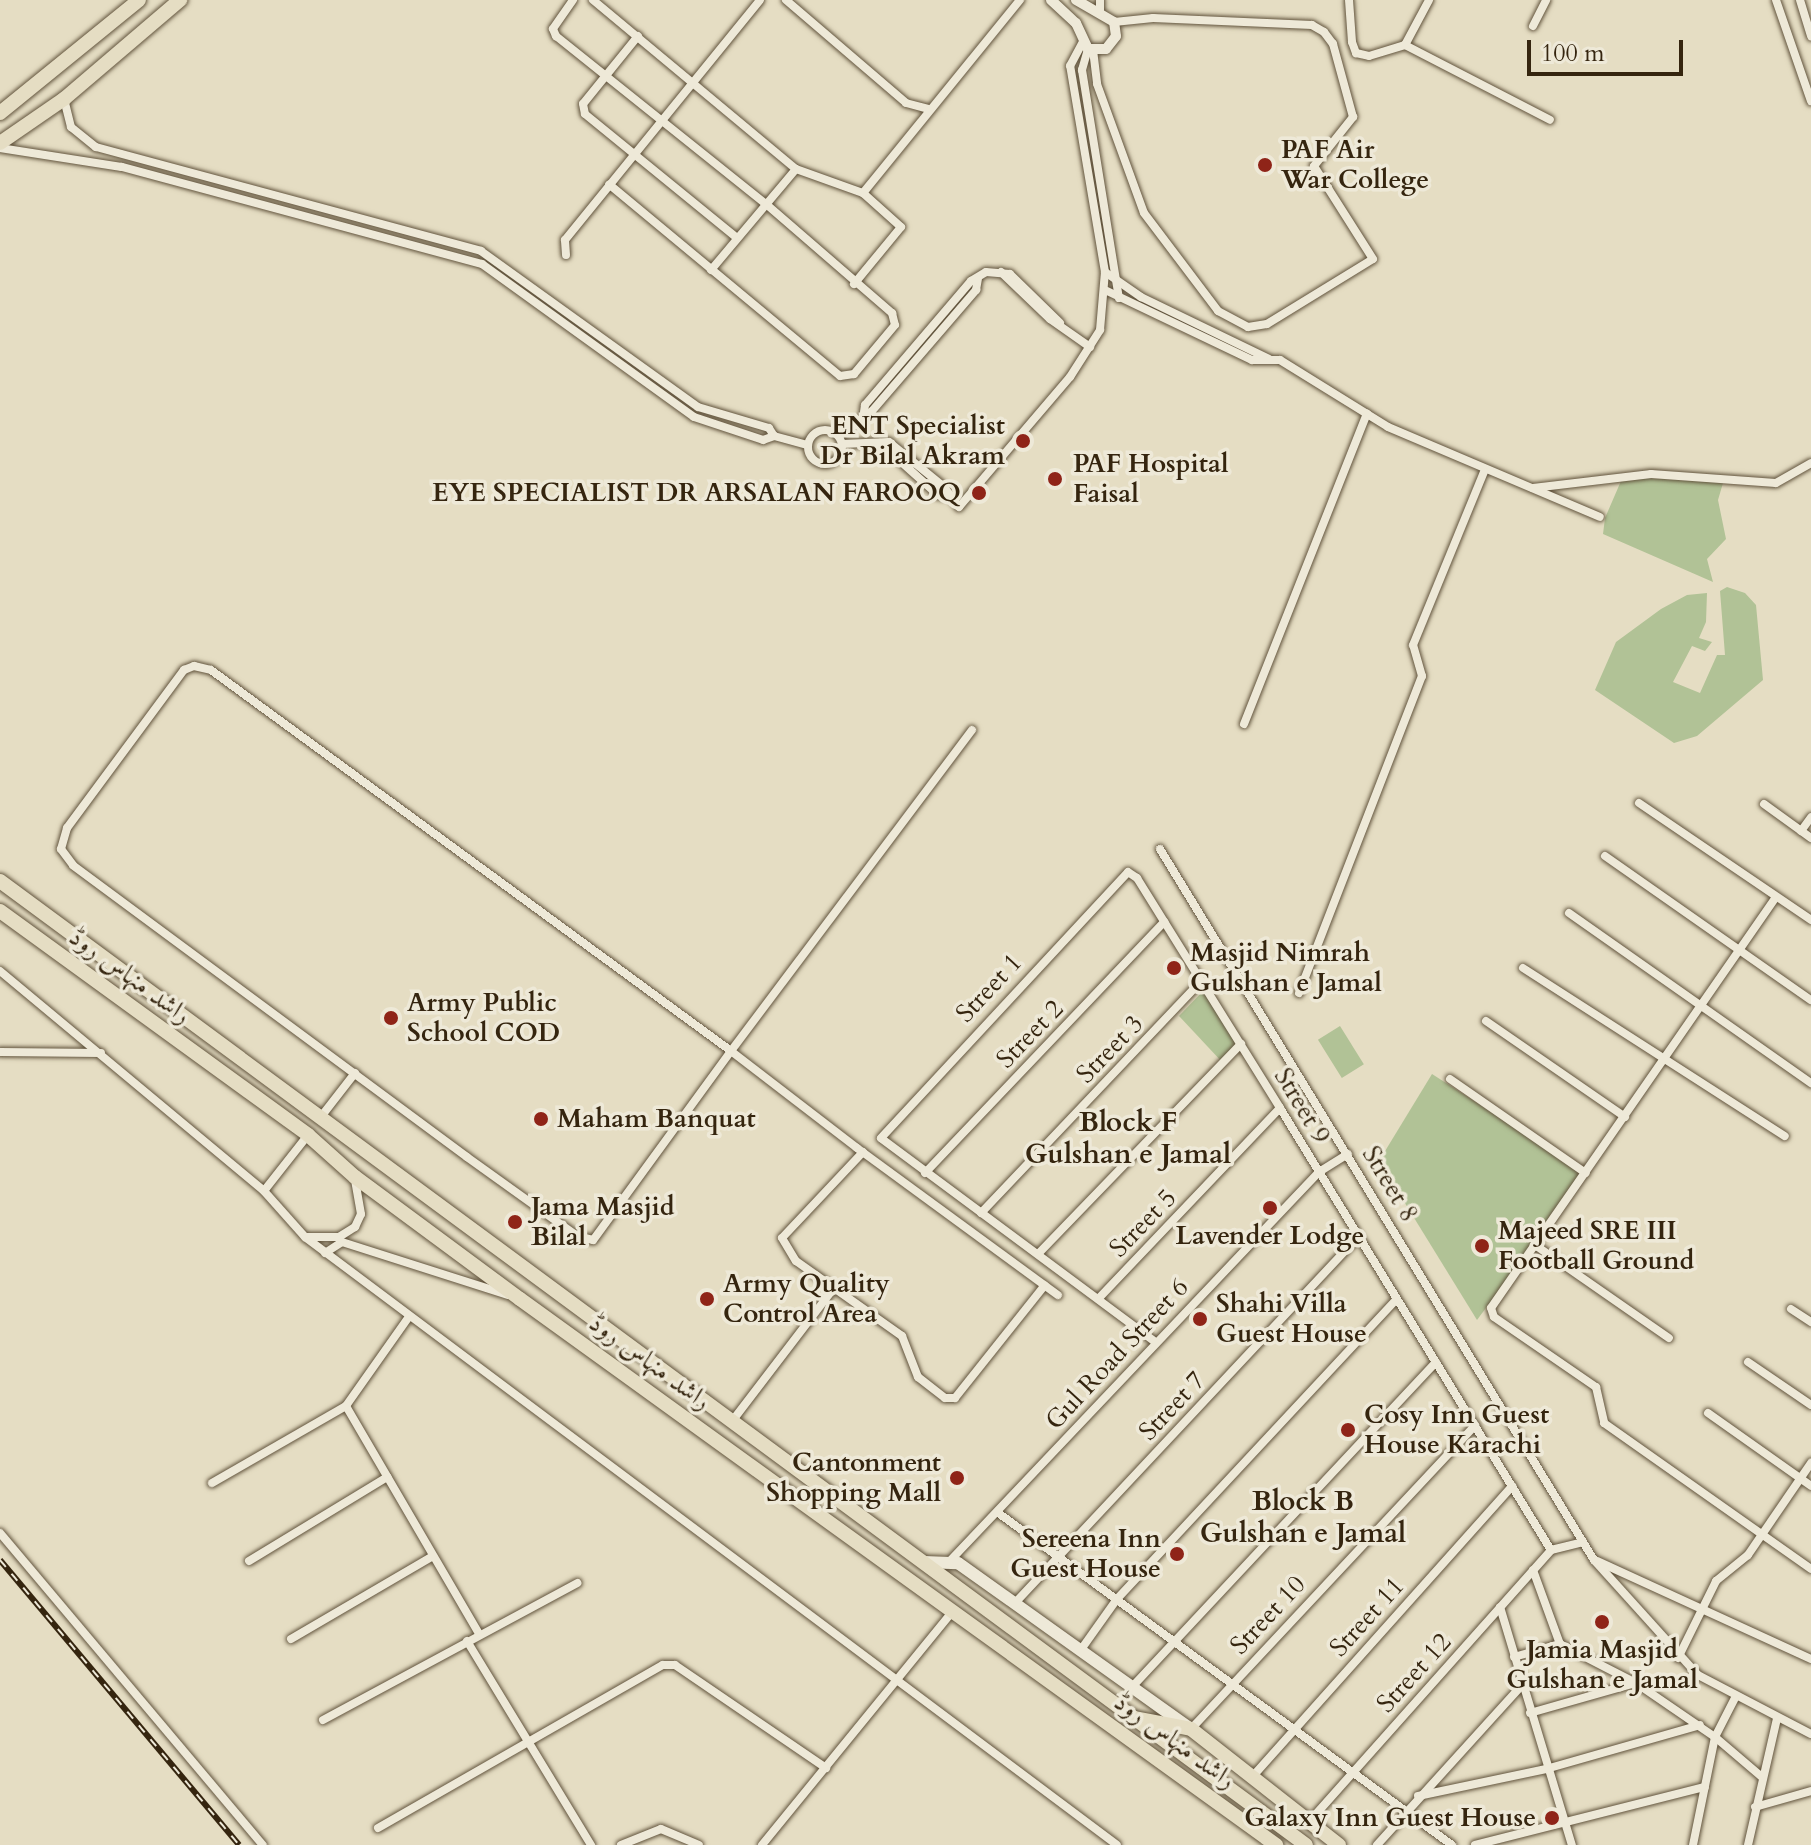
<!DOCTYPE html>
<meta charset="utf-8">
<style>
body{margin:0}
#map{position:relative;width:1811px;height:1845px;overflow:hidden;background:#e5ddc3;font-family:Cardo,Amiri,serif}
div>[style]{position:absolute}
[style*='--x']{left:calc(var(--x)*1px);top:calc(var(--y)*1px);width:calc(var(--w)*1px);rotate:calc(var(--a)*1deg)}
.green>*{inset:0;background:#b1c296;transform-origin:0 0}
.roads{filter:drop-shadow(0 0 2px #61533c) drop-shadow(0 0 2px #61533c)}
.minor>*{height:8px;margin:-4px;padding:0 4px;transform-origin:4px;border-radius:4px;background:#eee9d8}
.minor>.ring{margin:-4px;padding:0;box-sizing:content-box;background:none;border:8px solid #eee9d8;border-radius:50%}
.tertiary>*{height:10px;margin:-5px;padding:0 5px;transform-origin:5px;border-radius:5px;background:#eee9d8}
.secondary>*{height:12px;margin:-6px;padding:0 6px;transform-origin:6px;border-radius:6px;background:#eee9d8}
.primary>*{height:14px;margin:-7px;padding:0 7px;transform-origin:7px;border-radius:7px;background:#e5ddc3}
.trunk>*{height:14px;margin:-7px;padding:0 7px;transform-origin:7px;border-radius:7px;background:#e5ddc3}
.rail>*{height:6px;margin-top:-3px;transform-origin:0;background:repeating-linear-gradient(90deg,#eee9d8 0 9px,#35250f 0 18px);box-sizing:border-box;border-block:2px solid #35250f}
.dots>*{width:22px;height:22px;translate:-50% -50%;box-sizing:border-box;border:4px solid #eee9d8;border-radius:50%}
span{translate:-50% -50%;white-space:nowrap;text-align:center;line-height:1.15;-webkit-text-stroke:7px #eee9d8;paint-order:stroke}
.poi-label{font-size:26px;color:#35250f;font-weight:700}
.left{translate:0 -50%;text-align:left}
.right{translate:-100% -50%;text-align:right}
.street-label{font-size:26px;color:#35250f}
.neighbourhood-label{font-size:28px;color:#35250f;font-weight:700}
.scale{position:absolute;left:1527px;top:40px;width:156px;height:36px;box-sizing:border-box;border:4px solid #35250f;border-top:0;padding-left:10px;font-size:24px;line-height:28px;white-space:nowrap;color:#35250f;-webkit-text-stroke:6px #eee9d8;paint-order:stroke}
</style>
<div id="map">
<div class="green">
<div style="clip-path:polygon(1649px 478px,1723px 483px,1718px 500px,1726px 539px,1707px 559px,1713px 582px,1603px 534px,1605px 518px,1621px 481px)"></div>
<div style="clip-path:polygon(1727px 587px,1745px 593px,1756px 605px,1763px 680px,1697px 736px,1674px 743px,1595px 690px,1616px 642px,1661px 609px,1687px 595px,1707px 593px,1706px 622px,1699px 638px,1712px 642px,1705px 651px,1692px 646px,1673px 682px,1700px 693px,1717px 655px,1725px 655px,1720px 591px)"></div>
<div style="clip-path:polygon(1205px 989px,1241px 1044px,1223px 1063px,1179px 1016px)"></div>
<div style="left:1340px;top:1026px;width:45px;height:26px;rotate:58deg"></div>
<div style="clip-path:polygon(1432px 1074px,1586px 1173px,1477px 1320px,1379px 1161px)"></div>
</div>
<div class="roads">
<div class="minor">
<div style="--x:573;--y:0;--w:35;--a:125"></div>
<div style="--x:553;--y:29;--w:8;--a:67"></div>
<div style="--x:556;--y:36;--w:269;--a:38.7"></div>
<div style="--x:766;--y:204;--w:167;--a:40.9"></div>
<div style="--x:892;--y:313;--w:12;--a:76"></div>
<div style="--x:895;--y:325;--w:64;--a:129.9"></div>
<div style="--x:854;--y:374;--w:14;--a:172"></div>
<div style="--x:840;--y:376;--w:300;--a:-140.3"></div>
<div style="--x:593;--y:0;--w:264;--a:39.8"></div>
<div style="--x:796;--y:169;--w:71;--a:19.7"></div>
<div style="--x:863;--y:193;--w:51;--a:41.8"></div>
<div style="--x:901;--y:227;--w:74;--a:129.5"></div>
<div style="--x:786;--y:0;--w:158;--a:40.6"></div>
<div style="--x:906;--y:103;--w:23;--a:15"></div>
<div style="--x:1349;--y:0;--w:42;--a:85.9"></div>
<div style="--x:1352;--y:42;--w:12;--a:70"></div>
<div style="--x:1356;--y:53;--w:13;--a:13"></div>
<div style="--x:1369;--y:56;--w:38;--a:-17"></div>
<div style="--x:1405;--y:45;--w:51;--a:-61.9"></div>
<div style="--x:1776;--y:0;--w:107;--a:70.9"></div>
<div style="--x:1800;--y:0;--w:38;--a:73"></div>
<div style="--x:1100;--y:13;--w:13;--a:-90"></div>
<div style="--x:1533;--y:26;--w:29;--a:-63"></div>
<div style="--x:638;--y:36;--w:87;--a:129"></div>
<div style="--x:583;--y:104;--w:10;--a:79"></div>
<div style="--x:585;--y:114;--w:196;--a:39.2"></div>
<div style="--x:1405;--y:45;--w:163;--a:27.3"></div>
<div style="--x:1088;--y:49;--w:22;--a:106"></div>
<div style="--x:1082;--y:70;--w:231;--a:80.8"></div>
<div style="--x:1093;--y:50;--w:34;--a:83"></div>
<div style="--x:1097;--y:84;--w:137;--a:70"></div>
<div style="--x:1144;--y:213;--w:123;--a:52.9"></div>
<div style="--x:1218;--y:311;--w:34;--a:28"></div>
<div style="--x:1248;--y:327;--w:19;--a:-9"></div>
<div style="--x:1267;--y:324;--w:124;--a:-31.5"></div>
<div style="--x:1373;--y:259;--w:110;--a:-122.4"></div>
<div style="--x:1314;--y:166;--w:63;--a:-51.5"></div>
<div style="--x:1353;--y:117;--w:76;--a:-105.3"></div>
<div style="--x:1333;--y:44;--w:15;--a:-127"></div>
<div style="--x:1324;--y:32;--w:14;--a:-150"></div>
<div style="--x:1312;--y:25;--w:159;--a:-177.5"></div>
<div style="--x:1153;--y:18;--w:39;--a:174"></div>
<div style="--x:64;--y:99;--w:29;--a:76"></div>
<div style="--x:71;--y:127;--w:32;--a:39"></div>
<div style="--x:96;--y:147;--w:399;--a:15.1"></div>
<div style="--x:481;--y:251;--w:267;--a:35.7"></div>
<div style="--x:698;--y:407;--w:74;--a:16.5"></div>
<div style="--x:769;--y:428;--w:9;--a:58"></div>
<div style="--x:0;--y:148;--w:123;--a:8.9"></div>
<div style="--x:122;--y:167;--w:373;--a:15.1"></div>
<div style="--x:482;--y:264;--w:261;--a:35.8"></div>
<div style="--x:694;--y:417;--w:73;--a:18.4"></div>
<div style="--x:763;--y:440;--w:12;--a:-20"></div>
<div style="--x:774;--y:436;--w:34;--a:15"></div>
<div style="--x:863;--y:193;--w:249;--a:-50.9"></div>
<div style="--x:566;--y:255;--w:15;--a:-94"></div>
<div style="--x:565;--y:240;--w:309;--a:-50.9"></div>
<div style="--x:711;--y:270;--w:132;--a:-49.9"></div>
<div style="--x:1001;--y:272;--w:68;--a:43.8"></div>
<div style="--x:1050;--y:319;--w:49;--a:35"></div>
<div style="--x:1105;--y:272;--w:44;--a:34.8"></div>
<div style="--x:1141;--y:297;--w:142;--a:25.8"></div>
<div style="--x:1105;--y:290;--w:163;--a:25.5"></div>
<div style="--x:1252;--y:360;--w:28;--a:0"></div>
<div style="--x:1280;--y:360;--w:127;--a:31.8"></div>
<div style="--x:1388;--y:427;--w:230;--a:23"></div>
<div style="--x:864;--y:412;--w:7;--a:-82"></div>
<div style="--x:865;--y:405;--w:163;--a:-49.5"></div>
<div style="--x:971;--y:281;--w:17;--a:-31"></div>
<div style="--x:986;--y:272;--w:24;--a:5"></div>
<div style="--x:1010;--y:274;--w:70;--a:44.4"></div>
<div class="ring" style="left:808px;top:430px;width:26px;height:26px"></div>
<div style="--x:839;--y:436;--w:41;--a:-37.1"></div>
<div style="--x:872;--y:411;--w:160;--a:-49.3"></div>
<div style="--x:976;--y:290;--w:11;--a:-80"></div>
<div style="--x:880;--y:443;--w:78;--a:41.9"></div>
<div style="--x:938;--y:495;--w:10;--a:6"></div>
<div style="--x:842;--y:444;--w:47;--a:-2.4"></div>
<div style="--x:889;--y:442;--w:71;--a:39.3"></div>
<div style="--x:944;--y:487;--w:25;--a:53"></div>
<div style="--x:959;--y:507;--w:171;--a:-49.5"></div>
<div style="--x:1070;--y:377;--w:56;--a:-57.4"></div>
<div style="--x:1100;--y:330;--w:58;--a:-85.1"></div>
<div style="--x:1105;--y:272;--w:209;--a:-99.6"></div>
<div style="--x:1070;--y:66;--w:26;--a:-62"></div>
<div style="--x:1533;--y:488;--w:119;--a:-6.8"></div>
<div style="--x:1651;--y:474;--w:125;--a:4.1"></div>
<div style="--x:1776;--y:483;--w:40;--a:-29.7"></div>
<div style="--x:1244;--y:724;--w:334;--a:-68.4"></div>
<div style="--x:972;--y:730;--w:401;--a:126.9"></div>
<div style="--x:731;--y:1051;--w:234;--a:126.1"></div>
<div style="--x:593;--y:1240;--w:16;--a:-166"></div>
<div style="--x:577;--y:1236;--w:135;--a:-144.3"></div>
<div style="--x:467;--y:1157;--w:490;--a:-143.5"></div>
<div style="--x:73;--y:865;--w:20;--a:-127"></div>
<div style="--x:61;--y:849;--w:22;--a:-74"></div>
<div style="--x:67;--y:828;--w:197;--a:-53.5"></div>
<div style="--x:184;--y:670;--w:11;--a:-22"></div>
<div style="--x:194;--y:666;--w:17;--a:13"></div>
<div style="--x:211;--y:670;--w:645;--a:36.23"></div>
<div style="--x:731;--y:1051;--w:159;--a:37.6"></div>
<div style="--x:857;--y:1148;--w:249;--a:36.2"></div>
<div style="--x:1639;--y:803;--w:208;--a:34.2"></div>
<div style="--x:1764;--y:804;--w:58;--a:35.9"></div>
<div style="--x:1801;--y:831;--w:17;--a:-54"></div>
<div style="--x:1160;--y:849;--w:833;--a:58.6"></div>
<div style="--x:1594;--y:1560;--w:155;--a:47.9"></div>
<div style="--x:1698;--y:1675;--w:127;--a:27.6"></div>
<div style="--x:1605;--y:856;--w:251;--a:35"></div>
<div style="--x:1776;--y:897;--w:500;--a:124.74"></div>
<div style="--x:1491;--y:1308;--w:9;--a:72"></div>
<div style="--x:1494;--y:1317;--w:124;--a:34.5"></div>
<div style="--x:1596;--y:1387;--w:37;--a:77"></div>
<div style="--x:1604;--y:1423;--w:253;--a:35.2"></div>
<div style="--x:1569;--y:913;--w:296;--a:35.1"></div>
<div style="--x:1523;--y:968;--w:311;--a:32.7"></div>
<div style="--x:0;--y:971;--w:344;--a:39.8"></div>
<div style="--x:1299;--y:993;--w:340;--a:-68.8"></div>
<div style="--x:1422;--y:676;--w:32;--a:-106"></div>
<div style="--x:1413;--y:645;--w:187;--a:-67.7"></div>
<div style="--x:1486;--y:1021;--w:169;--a:34.6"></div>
<div style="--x:0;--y:1052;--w:101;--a:0.6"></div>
<div style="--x:1450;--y:1079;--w:165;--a:34.7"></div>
<div style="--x:320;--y:1118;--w:57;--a:-52.1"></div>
<div style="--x:308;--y:1135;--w:71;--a:128.2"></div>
<div style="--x:264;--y:1191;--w:62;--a:48.3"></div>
<div style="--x:305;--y:1237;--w:1014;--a:36.82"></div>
<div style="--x:863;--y:1152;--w:118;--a:133.3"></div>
<div style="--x:782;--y:1238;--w:27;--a:59"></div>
<div style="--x:796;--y:1261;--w:130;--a:35.3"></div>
<div style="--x:902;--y:1336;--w:44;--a:68.7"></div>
<div style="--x:918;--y:1377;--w:34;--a:38"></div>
<div style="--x:945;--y:1398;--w:10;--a:0"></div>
<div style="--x:955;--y:1398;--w:144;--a:-51.5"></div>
<div style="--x:925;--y:1173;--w:347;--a:-46.4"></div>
<div style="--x:981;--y:1213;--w:320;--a:-46.5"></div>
<div style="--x:306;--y:1237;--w:33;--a:0"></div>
<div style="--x:339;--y:1237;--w:19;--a:-32"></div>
<div style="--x:355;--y:1227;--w:14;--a:-65"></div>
<div style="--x:361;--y:1214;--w:36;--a:-100"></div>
<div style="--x:1535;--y:1245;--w:163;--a:34.8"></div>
<div style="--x:325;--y:1253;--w:20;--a:-33"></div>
<div style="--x:342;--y:1242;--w:174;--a:17.7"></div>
<div style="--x:1039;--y:1253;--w:291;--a:-46"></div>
<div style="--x:1100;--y:1297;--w:261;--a:-46.4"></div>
<div style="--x:1791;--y:1309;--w:24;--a:33"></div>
<div style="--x:408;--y:1318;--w:108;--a:125.2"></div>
<div style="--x:346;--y:1406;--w:264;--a:59.7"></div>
<div style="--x:1154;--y:1341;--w:340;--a:-143.4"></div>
<div style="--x:881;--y:1138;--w:363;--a:-47.1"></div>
<div style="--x:1128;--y:872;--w:11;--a:34"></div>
<div style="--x:1137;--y:878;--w:271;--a:58.1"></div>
<div style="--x:1280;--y:1108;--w:518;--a:58.49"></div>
<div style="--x:1748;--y:1362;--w:76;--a:34.3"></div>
<div style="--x:1708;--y:1413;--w:126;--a:35.3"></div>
<div style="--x:733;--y:1420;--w:166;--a:-52.6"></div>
<div style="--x:212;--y:1483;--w:155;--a:-29.9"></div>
<div style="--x:997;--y:1512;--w:564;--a:36.2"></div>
<div style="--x:0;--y:1533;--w:408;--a:49.9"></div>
<div style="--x:1551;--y:1550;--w:33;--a:-14"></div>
<div style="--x:249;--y:1561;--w:162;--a:-31.3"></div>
<div style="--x:1597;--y:1561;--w:235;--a:24.6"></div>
<div style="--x:947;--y:1564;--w:540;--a:-46.5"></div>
<div style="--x:1319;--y:1172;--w:34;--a:-32"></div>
<div style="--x:1533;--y:1570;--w:79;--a:70"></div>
<div style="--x:1015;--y:1603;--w:502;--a:-46.86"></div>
<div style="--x:1500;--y:1607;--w:249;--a:73.2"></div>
<div style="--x:291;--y:1639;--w:164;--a:-30.3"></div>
<div style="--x:467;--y:1641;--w:239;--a:58.7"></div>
<div style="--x:1080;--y:1651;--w:64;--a:-54.6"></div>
<div style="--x:1117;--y:1599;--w:409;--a:-47"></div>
<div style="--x:1514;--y:1657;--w:48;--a:-15.8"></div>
<div style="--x:1560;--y:1644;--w:85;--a:27.2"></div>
<div style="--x:1636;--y:1683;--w:96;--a:34.4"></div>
<div style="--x:1715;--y:1737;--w:62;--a:40.4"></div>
<div style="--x:1678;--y:1658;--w:86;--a:-63.7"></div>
<div style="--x:1716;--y:1581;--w:41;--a:-39.1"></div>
<div style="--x:1748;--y:1555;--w:112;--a:-55.6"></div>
<div style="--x:1132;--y:1687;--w:445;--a:-46.9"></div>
<div style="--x:1530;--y:1713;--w:109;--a:-15.9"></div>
<div style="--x:323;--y:1720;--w:289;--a:-28.3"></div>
<div style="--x:1191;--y:1729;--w:416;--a:-46.9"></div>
<div style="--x:1253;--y:1776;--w:389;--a:-48.2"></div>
<div style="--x:1418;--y:1796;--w:131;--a:-11.9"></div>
<div style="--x:1546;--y:1769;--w:160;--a:-15.9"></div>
<div style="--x:1755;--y:1807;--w:58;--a:-15.9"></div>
<div style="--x:1308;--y:1823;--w:365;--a:-48.3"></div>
<div style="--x:378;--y:1828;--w:328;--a:-29.8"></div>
<div style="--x:663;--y:1665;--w:12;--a:0"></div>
<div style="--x:675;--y:1665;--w:183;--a:34.3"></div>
<div style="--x:621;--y:1845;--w:43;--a:-21.8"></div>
<div style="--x:661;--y:1829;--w:41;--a:22.8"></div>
<div style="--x:762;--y:1845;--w:303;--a:-50.8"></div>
<div style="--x:1377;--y:1845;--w:216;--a:-47.8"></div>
<div style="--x:1475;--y:1845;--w:237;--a:-14.2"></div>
<div style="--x:1693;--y:1845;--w:110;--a:-78.5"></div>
<div style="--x:1715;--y:1737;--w:44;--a:-62.9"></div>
<div style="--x:1748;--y:1845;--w:130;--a:-77.1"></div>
</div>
<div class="tertiary">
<div style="--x:1051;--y:0;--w:34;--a:43"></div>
<div style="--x:1076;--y:23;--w:29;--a:65"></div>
<div style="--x:1088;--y:49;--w:18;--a:0"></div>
<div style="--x:1106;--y:49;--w:16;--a:-52"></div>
<div style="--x:1116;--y:36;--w:14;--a:-98"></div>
<div style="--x:1114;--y:22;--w:44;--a:-149.9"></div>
</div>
<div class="secondary">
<div style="--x:924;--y:1562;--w:34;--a:2"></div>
<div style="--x:958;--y:1563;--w:282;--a:35.5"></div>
</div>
<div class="primary">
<div style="--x:0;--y:881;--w:1623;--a:36.43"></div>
<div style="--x:0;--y:911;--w:381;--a:36"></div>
<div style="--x:308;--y:1135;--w:63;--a:41.8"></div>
<div style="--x:355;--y:1177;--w:205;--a:36.5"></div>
<div style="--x:520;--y:1299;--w:933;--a:35.84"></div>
<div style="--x:1135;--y:1718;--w:57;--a:11.1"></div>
<div style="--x:1191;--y:1729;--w:188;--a:38.1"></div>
</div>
<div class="trunk">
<div style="--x:0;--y:113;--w:179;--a:-39.1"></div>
<div style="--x:0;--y:143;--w:78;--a:-34.5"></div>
<div style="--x:64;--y:99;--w:153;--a:-40.5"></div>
</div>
</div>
<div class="rail">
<div style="--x:0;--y:1560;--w:372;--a:50"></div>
</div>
<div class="dots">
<div style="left:1265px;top:165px;background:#8f2418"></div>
<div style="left:1023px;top:441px;background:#8f2418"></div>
<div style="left:1055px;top:479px;background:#8f2418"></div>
<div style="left:979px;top:493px;background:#8f2418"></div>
<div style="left:1174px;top:968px;background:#8f2418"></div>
<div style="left:391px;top:1018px;background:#8f2418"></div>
<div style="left:541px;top:1119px;background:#8f2418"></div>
<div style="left:1270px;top:1208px;background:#8f2418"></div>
<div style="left:515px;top:1222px;background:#8f2418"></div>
<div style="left:1482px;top:1246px;background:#8f2418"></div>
<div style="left:707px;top:1299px;background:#8f2418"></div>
<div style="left:1200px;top:1319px;background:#8f2418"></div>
<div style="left:1348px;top:1430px;background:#8f2418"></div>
<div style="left:957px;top:1478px;background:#8f2418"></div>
<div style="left:1177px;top:1554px;background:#8f2418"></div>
<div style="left:1602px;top:1622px;background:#8f2418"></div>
<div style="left:1552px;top:1818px;background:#8f2418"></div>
</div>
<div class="poi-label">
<span class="left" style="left:1281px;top:165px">PAF Air<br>War College</span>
<span class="right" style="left:1005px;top:441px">ENT Specialist<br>Dr Bilal Akram</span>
<span class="left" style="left:1073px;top:479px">PAF Hospital<br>Faisal</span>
<span class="right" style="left:961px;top:493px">EYE SPECIALIST DR ARSALAN FAROOQ</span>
<span class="left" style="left:1190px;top:968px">Masjid Nimrah<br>Gulshan e Jamal</span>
<span class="left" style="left:407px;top:1018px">Army Public<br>School COD</span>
<span class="left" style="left:557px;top:1119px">Maham Banquat</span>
<span class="left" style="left:531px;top:1222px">Jama Masjid<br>Bilal</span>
<span class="left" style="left:1498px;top:1246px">Majeed SRE III<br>Football Ground</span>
<span style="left:1270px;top:1236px">Lavender Lodge</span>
<span class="left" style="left:723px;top:1299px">Army Quality<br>Control Area</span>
<span class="left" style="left:1216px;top:1319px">Shahi Villa<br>Guest House</span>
<span class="left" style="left:1364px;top:1430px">Cosy Inn Guest<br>House Karachi</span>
<span class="right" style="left:941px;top:1478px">Cantonment<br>Shopping Mall</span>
<span class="right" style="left:1161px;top:1554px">Sereena Inn<br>Guest House</span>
<span style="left:1602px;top:1665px">Jamia Masjid<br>Gulshan e Jamal</span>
<span class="right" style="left:1536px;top:1818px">Galaxy Inn Guest House</span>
</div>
<div class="street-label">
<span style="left:130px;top:976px;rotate:36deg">راشد منہاس روڈ</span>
<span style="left:989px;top:988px;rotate:-47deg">Street 1</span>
<span style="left:1030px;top:1034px;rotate:-46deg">Street 2</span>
<span style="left:1110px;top:1049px;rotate:-46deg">Street 3</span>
<span style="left:1302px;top:1106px;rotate:59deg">Street 9</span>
<span style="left:1390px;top:1184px;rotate:59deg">Street 8</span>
<span style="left:1143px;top:1223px;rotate:-46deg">Street 5</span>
<span style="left:1117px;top:1354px;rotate:-47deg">Gul Road Street 6</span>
<span style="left:650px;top:1362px;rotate:36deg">راشد منہاس روڈ</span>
<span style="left:1172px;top:1406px;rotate:-47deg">Street 7</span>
<span style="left:1268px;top:1615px;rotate:-47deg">Street 10</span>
<span style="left:1367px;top:1617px;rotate:-48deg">Street 11</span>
<span style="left:1414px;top:1673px;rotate:-48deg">Street 12</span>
<span style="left:1175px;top:1741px;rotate:36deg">راشد منہاس روڈ</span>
</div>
<div class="neighbourhood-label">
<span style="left:1128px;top:1138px">Block F<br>Gulshan e Jamal</span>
<span style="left:1303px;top:1517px">Block B<br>Gulshan e Jamal</span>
</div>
<div class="scale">100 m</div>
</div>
